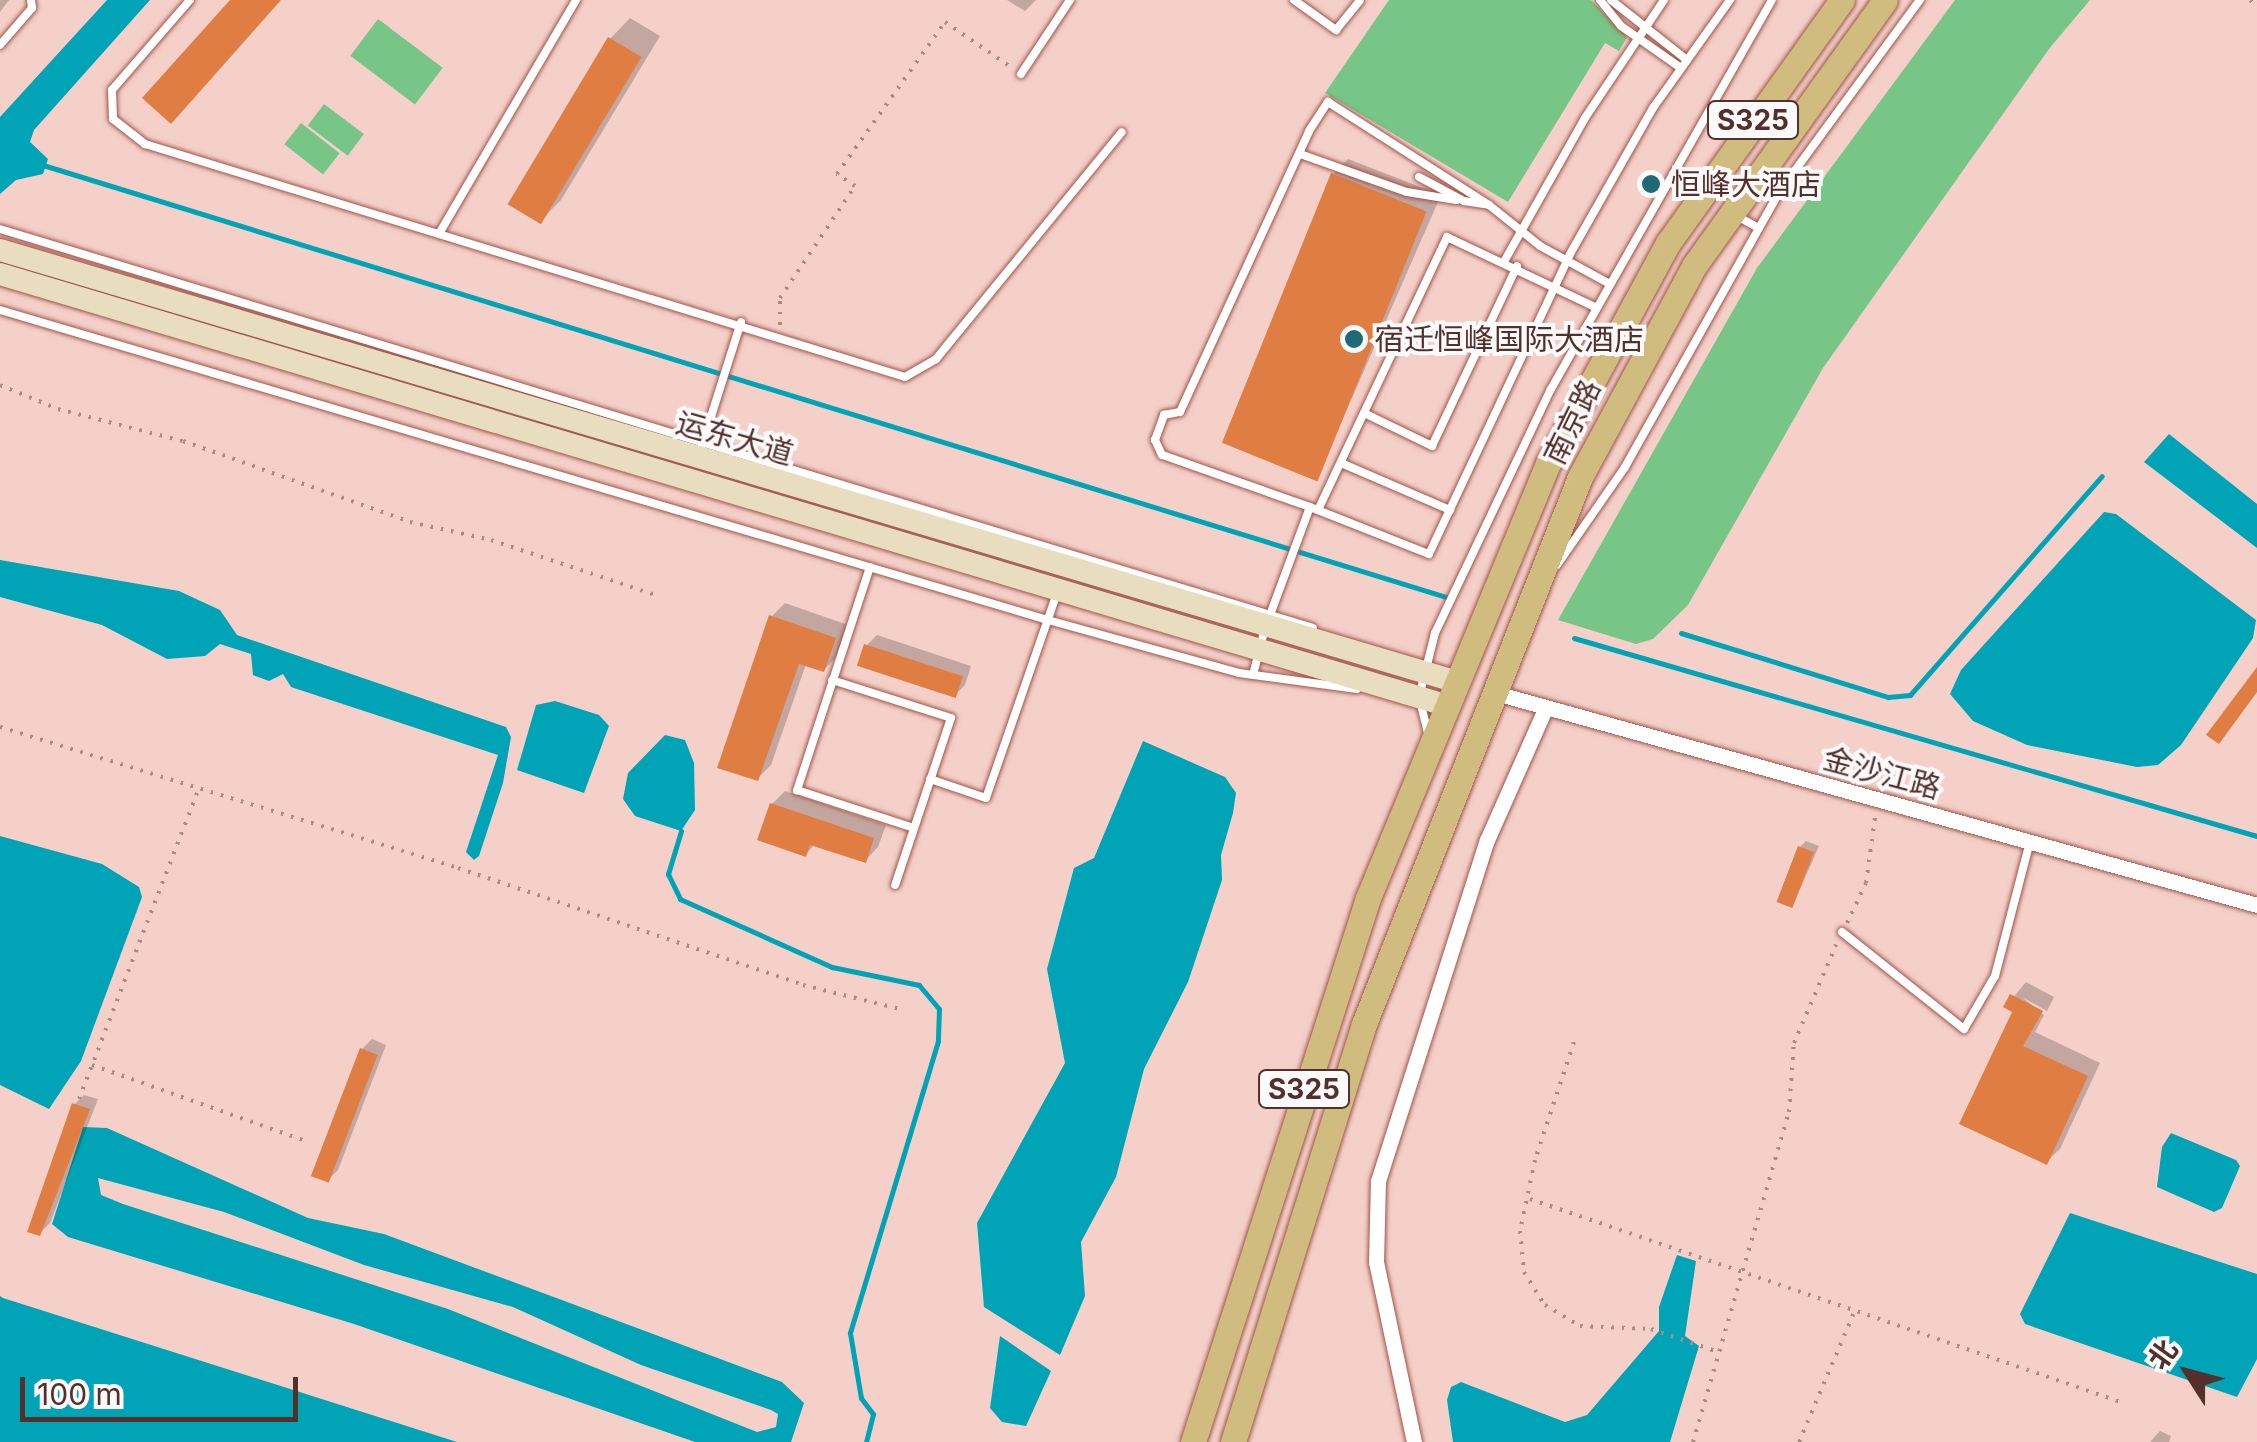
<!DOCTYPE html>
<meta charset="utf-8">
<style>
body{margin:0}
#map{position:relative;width:2257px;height:1442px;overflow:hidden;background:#f4d0c9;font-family:Inter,"Noto Sans SC",sans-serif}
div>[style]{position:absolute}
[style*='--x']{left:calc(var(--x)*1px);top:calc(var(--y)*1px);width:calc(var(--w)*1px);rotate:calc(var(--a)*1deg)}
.green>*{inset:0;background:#78c588;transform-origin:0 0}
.water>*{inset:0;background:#01a3b6}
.shadow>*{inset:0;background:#0003}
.stream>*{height:5px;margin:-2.5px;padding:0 2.5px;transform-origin:2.5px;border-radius:2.5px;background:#01a3b6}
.building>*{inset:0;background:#df7d43;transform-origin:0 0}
.path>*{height:4px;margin-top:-2px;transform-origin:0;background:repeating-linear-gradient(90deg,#ad8983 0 2.5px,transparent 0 10.5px)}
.roads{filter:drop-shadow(0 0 2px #a15449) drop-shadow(0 0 2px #a15449)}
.lane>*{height:8px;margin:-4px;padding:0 4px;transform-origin:4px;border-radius:4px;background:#fff}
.street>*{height:15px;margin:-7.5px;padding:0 7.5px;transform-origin:7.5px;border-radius:7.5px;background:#fff}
.secondary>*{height:22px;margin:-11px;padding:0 11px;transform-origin:11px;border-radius:11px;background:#e8debf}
.primary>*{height:25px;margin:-12.5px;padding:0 12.5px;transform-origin:12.5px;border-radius:12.5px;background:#d1bc7f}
.dots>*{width:28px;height:28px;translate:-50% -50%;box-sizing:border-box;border:5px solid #fafafa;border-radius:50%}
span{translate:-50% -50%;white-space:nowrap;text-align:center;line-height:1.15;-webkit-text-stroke:8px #fafafa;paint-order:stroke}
.shield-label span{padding:2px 8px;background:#fafafa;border:2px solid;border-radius:8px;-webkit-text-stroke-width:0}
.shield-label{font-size:28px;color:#53302b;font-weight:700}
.poi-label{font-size:30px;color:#53302b}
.left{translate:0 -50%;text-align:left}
.street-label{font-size:30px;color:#53302b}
.north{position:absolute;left:2137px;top:1322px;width:100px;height:100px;-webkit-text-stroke:8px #fafafa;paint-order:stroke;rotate:306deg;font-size:28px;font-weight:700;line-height:40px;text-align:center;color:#53302b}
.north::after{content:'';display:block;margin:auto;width:35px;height:45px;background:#53302b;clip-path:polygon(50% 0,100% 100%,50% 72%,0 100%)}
.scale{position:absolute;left:20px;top:1377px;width:278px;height:45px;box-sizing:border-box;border:5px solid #53302b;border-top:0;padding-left:12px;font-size:30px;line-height:35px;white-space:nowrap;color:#53302b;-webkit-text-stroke:8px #fafafa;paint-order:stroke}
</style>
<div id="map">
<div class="green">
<div style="clip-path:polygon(1389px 0,1591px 0,1627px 37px,1619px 51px,1605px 43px,1508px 202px,1325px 93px)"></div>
<div style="clip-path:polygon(1955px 0,2090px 0,2049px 49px,1823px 368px,1688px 605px,1653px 639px,1636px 644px,1558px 620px,1757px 268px)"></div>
<div style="left:378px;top:19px;width:81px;height:46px;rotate:37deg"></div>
<div style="left:324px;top:104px;width:50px;height:27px;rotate:37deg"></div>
<div style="left:301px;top:123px;width:49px;height:27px;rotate:38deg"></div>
</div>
<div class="water">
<div style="clip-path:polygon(107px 0,150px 0,34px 130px,30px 142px,48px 159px,43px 174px,16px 180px,0 194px,0 117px)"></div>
<div style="clip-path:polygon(2169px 434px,2257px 504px,2257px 548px,2144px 462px)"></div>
<div style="clip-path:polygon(2104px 512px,2116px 514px,2256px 620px,2253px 638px,2181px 745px,2158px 765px,2137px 767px,2027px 745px,1973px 721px,1950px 694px,1961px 670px)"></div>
<div style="clip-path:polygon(0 560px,179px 591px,220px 610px,237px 635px,506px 727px,511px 737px,503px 783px,479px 856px,474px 860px,466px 852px,498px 755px,291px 687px,283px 674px,269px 681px,253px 675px,251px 654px,220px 644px,205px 656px,167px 659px,102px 625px,0 597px)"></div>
<div style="clip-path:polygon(555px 701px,599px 715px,609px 726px,584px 793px,517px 770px,536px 705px)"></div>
<div style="clip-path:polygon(665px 735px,685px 740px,694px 763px,695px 810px,681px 831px,635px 816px,623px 799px,628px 773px)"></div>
<div style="clip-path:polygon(1143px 741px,1225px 777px,1236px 793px,1233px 813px,1221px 855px,1222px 880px,1188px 982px,1144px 1069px,1116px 1177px,1081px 1242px,1085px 1296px,1060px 1355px,984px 1307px,977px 1223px,1065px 1063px,1047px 969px,1074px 868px,1094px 858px)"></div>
<div style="clip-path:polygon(0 836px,102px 864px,139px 887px,142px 897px,81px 1061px,49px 1109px,0 1085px)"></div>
<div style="clip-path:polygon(evenodd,83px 1127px,107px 1128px,308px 1218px,384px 1234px,782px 1382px,804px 1403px,791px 1442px,695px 1442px,354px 1324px,68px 1237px,52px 1224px,83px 1127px,98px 1178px,224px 1212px,364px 1265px,513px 1307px,641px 1365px,771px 1410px,778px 1414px,776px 1427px,757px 1432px,448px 1309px,123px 1204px,101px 1195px,98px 1178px)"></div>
<div style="clip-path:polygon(2171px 1133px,2236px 1160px,2240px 1166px,2222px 1208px,2214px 1212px,2157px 1187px,2162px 1147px)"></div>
<div style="clip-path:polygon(2070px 1213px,2257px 1274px,2257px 1359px,2237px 1397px,2025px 1324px,2020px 1314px)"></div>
<div style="clip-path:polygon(1677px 1255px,1696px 1261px,1685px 1336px,1699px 1346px,1670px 1442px,1453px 1442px,1447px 1400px,1451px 1387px,1461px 1382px,1565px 1422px,1587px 1415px,1659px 1331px,1659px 1307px)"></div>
<div style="clip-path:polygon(0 1296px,3px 1298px,457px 1442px,0 1442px)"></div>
<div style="clip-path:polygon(1000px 1336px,1051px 1371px,1026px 1426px,1002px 1422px,990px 1408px)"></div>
</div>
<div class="shadow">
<div style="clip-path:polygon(0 0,9px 0,0 12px)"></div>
<div style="clip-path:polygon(1007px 0,1036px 0,1025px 11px)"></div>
<div style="clip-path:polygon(630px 18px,660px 36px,561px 200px,540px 221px,610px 39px)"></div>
<div style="clip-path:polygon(1348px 159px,1441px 195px,1324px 462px,1308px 478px,1333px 174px)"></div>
<div style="clip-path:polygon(785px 603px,848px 625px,837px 656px,824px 670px,806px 664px,771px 765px,758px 778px,771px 617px)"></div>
<div style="clip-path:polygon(877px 635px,971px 666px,965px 685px,955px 695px,867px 645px)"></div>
<div style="clip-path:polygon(785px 791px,886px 825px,878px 847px,865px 861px,815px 844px,806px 854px,772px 804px)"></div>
<div style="clip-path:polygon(1806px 841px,1819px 846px,1793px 905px,1800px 847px)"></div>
<div style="clip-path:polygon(2026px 982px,2054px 997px,2047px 1011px,2022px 997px,2044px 1015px,2035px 1032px,2100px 1063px,2060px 1149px,2046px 1162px,2015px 1011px,2006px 1006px)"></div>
<div style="clip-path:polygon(372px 1039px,386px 1045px,338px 1170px,328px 1180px,362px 1049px)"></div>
<div style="clip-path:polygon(84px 1095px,98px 1099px,50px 1223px,40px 1233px,74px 1105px)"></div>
<div style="clip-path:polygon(2160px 1431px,2171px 1436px,2169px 1442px,2150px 1442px)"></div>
</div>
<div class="stream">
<div style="--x:43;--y:165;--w:1472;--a:17.11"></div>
<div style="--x:1681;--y:633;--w:217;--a:17.2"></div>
<div style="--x:1888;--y:697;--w:22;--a:-5"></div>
<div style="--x:1910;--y:695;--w:291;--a:-48.8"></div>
<div style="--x:1574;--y:638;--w:711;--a:16.17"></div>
<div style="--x:681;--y:831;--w:45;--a:106.8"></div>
<div style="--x:668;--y:874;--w:28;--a:64"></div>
<div style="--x:680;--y:899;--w:167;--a:24.1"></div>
<div style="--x:832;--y:967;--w:89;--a:11.7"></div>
<div style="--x:919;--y:985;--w:31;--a:50"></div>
<div style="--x:939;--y:1009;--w:32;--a:92"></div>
<div style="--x:938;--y:1041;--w:305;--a:106.8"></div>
<div style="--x:850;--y:1333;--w:66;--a:80.4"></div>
<div style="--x:861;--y:1398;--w:20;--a:53"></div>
<div style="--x:873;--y:1414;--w:29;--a:104"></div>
</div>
<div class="building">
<div style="clip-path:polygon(230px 0,281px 0,171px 124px,142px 98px)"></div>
<div style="left:608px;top:37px;width:39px;height:195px;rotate:31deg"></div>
<div style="left:1331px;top:173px;width:103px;height:291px;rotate:22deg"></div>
<div style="clip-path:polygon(769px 615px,836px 638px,824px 672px,799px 664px,758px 781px,717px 768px)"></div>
<div style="left:864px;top:644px;width:104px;height:23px;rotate:18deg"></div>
<div style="clip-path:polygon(2257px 667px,2257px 692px,2219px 744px,2206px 735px)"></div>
<div style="clip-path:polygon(770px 803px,874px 838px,866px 863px,810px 845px,806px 857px,757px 840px)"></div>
<div style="left:1798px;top:846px;width:17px;height:60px;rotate:21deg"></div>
<div style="clip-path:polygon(2010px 994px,2043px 1011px,2023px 1046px,2088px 1076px,2047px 1165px,1959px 1124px,2012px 1012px,2003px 1007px)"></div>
<div style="left:360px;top:1048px;width:19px;height:137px;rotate:21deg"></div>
<div style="clip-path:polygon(72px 1103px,90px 1109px,40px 1236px,27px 1232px)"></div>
</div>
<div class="path">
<div style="--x:2250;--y:0;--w:9;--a:36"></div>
<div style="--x:780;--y:325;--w:27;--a:-90"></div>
<div style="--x:780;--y:298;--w:135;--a:-56.2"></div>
<div style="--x:855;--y:186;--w:22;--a:-146"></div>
<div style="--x:837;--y:174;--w:186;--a:-54.6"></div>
<div style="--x:945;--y:22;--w:80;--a:34.3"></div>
<div style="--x:0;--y:385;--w:63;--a:22.5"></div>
<div style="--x:58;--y:409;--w:129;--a:14.4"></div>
<div style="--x:183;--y:441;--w:241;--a:19.6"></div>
<div style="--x:410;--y:522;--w:83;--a:12.5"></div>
<div style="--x:491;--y:540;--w:176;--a:18.5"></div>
<div style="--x:0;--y:727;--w:479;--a:17.1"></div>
<div style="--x:458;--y:868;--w:364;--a:18.7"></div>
<div style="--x:803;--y:985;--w:104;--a:13.9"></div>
<div style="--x:1847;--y:923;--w:44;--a:-64.6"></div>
<div style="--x:1866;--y:883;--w:67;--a:-82.2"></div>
<div style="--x:1574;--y:1042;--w:124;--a:108.3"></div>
<div style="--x:1535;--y:1160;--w:73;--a:101.9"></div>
<div style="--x:1520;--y:1231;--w:41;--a:84.4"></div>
<div style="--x:1524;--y:1272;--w:39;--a:58"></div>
<div style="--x:1545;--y:1305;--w:41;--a:31"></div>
<div style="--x:1580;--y:1326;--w:71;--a:2.4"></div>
<div style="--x:1651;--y:1329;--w:71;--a:18.9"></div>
<div style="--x:92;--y:1065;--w:227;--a:19.6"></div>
<div style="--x:79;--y:1099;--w:330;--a:-68.9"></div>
<div style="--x:1530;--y:1199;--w:625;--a:18.96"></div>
<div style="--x:1693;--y:1442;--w:344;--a:-73.8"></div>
<div style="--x:1789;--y:1112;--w:69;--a:-85.9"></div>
<div style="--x:1794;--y:1043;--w:107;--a:-66.8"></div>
<div style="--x:1799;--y:1442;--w:143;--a:-67"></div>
</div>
<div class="roads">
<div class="lane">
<div style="--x:190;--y:0;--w:119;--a:130.9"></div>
<div style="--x:112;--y:90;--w:29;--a:88"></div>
<div style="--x:113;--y:119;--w:41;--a:38"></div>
<div style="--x:145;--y:144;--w:795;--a:17.04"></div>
<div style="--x:905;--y:377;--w:36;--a:-30"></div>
<div style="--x:936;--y:359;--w:293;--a:-50.7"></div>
<div style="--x:1294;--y:0;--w:52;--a:35.5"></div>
<div style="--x:1336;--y:30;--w:38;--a:-51"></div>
<div style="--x:1600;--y:0;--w:33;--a:51"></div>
<div style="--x:1621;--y:26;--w:73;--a:35"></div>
<div style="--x:1611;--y:0;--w:97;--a:38.3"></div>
<div style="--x:0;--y:45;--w:49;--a:-49.1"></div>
<div style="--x:32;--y:8;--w:8;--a:-97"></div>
<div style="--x:1021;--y:74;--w:89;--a:-56.5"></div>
<div style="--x:1303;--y:155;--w:110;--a:19.6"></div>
<div style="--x:1407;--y:192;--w:50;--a:9.3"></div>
<div style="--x:1419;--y:177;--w:51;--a:28.1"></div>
<div style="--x:1464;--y:201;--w:25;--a:9"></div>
<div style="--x:1489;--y:205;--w:65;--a:38.8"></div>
<div style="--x:1540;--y:246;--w:77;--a:28.6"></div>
<div style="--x:1735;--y:215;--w:26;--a:29"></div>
<div style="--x:0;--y:229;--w:1372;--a:16.9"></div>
<div style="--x:440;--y:232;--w:269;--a:-59.6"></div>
<div style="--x:1505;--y:260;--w:163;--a:-60.6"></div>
<div style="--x:1585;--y:118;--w:142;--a:-56.2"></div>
<div style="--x:0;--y:310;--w:1093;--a:16.48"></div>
<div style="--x:1048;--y:620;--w:198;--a:15.5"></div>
<div style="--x:1239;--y:673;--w:119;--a:7.7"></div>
<div style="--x:1364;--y:413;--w:76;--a:25.9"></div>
<div style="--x:1432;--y:446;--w:199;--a:-64.7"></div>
<div style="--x:702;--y:445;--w:129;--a:-72.4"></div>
<div style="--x:1341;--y:463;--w:119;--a:23.3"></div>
<div style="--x:1310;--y:507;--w:157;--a:-160.6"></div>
<div style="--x:1162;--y:455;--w:17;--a:-115"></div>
<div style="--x:1155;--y:440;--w:27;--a:-70"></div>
<div style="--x:1164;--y:415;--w:16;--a:-11"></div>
<div style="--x:1180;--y:412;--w:309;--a:-65.3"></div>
<div style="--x:1309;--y:131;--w:35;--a:-57"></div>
<div style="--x:1328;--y:102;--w:191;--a:32.6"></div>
<div style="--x:1318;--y:510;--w:302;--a:-64.7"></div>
<div style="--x:1447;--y:237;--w:164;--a:25.3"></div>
<div style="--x:1557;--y:565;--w:119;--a:-55.2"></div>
<div style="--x:1625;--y:467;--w:317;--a:-60.7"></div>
<div style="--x:1780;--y:191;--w:237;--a:-53.8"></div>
<div style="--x:870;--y:567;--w:235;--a:108.1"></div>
<div style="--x:797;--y:790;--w:123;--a:18"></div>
<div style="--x:1270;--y:615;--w:115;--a:-69.7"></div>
<div style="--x:1310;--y:507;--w:128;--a:21.6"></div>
<div style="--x:1429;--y:554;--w:331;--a:-64.8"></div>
<div style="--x:1570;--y:254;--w:168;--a:-60.4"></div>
<div style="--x:1653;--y:108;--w:133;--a:-54.5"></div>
<div style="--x:1253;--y:675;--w:49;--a:-75.7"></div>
<div style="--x:832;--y:680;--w:125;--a:17.7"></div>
<div style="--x:951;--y:718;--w:176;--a:108.5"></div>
<div style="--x:1428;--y:733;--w:37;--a:-104"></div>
<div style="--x:1419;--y:697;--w:66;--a:-76"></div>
<div style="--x:1435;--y:633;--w:270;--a:-64.6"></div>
<div style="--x:1551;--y:389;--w:447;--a:-60.4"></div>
<div style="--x:930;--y:779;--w:59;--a:18.7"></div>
<div style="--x:986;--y:798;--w:217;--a:-70.9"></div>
<div style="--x:1842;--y:932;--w:156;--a:38.5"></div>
<div style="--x:1964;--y:1029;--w:61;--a:-59.7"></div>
<div style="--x:1995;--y:976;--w:138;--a:-75.4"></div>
</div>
<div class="street">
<div style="--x:1492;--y:692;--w:794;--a:15.56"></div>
<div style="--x:1414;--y:1442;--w:184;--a:-101.9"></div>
<div style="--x:1376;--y:1262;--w:81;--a:-88.6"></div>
<div style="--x:1378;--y:1181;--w:358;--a:-72.3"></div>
<div style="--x:1487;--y:840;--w:143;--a:-66.1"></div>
</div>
<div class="secondary">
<div style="--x:0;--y:250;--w:1517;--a:16.51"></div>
<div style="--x:0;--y:274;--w:1508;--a:16.61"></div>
</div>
<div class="primary">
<div style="--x:1193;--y:1442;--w:571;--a:-72.17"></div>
<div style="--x:1368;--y:898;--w:471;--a:-67.5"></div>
<div style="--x:1548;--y:463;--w:251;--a:-61.4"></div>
<div style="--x:1668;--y:243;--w:299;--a:-54.4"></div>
<div style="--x:1233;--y:1442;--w:438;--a:-72.6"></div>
<div style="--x:1364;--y:1024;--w:588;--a:-68.45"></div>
<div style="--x:1580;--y:477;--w:240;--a:-61.6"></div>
<div style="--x:1694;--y:266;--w:327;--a:-54.3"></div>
</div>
</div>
<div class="dots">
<div style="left:1651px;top:184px;background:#206a75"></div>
<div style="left:1354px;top:339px;background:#206a75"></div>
</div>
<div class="shield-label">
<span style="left:1753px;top:120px">S325</span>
<span style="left:1304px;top:1089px">S325</span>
</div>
<div class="poi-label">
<span class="left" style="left:1671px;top:184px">恒峰大酒店</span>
<span class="left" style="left:1374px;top:339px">宿迁恒峰国际大酒店</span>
</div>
<div class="street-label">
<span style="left:1572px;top:422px;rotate:-64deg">南京路</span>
<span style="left:735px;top:438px;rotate:16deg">运东大道</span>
<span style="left:1882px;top:773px;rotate:15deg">金沙江路</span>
</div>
<div class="north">北</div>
<div class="scale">100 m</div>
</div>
